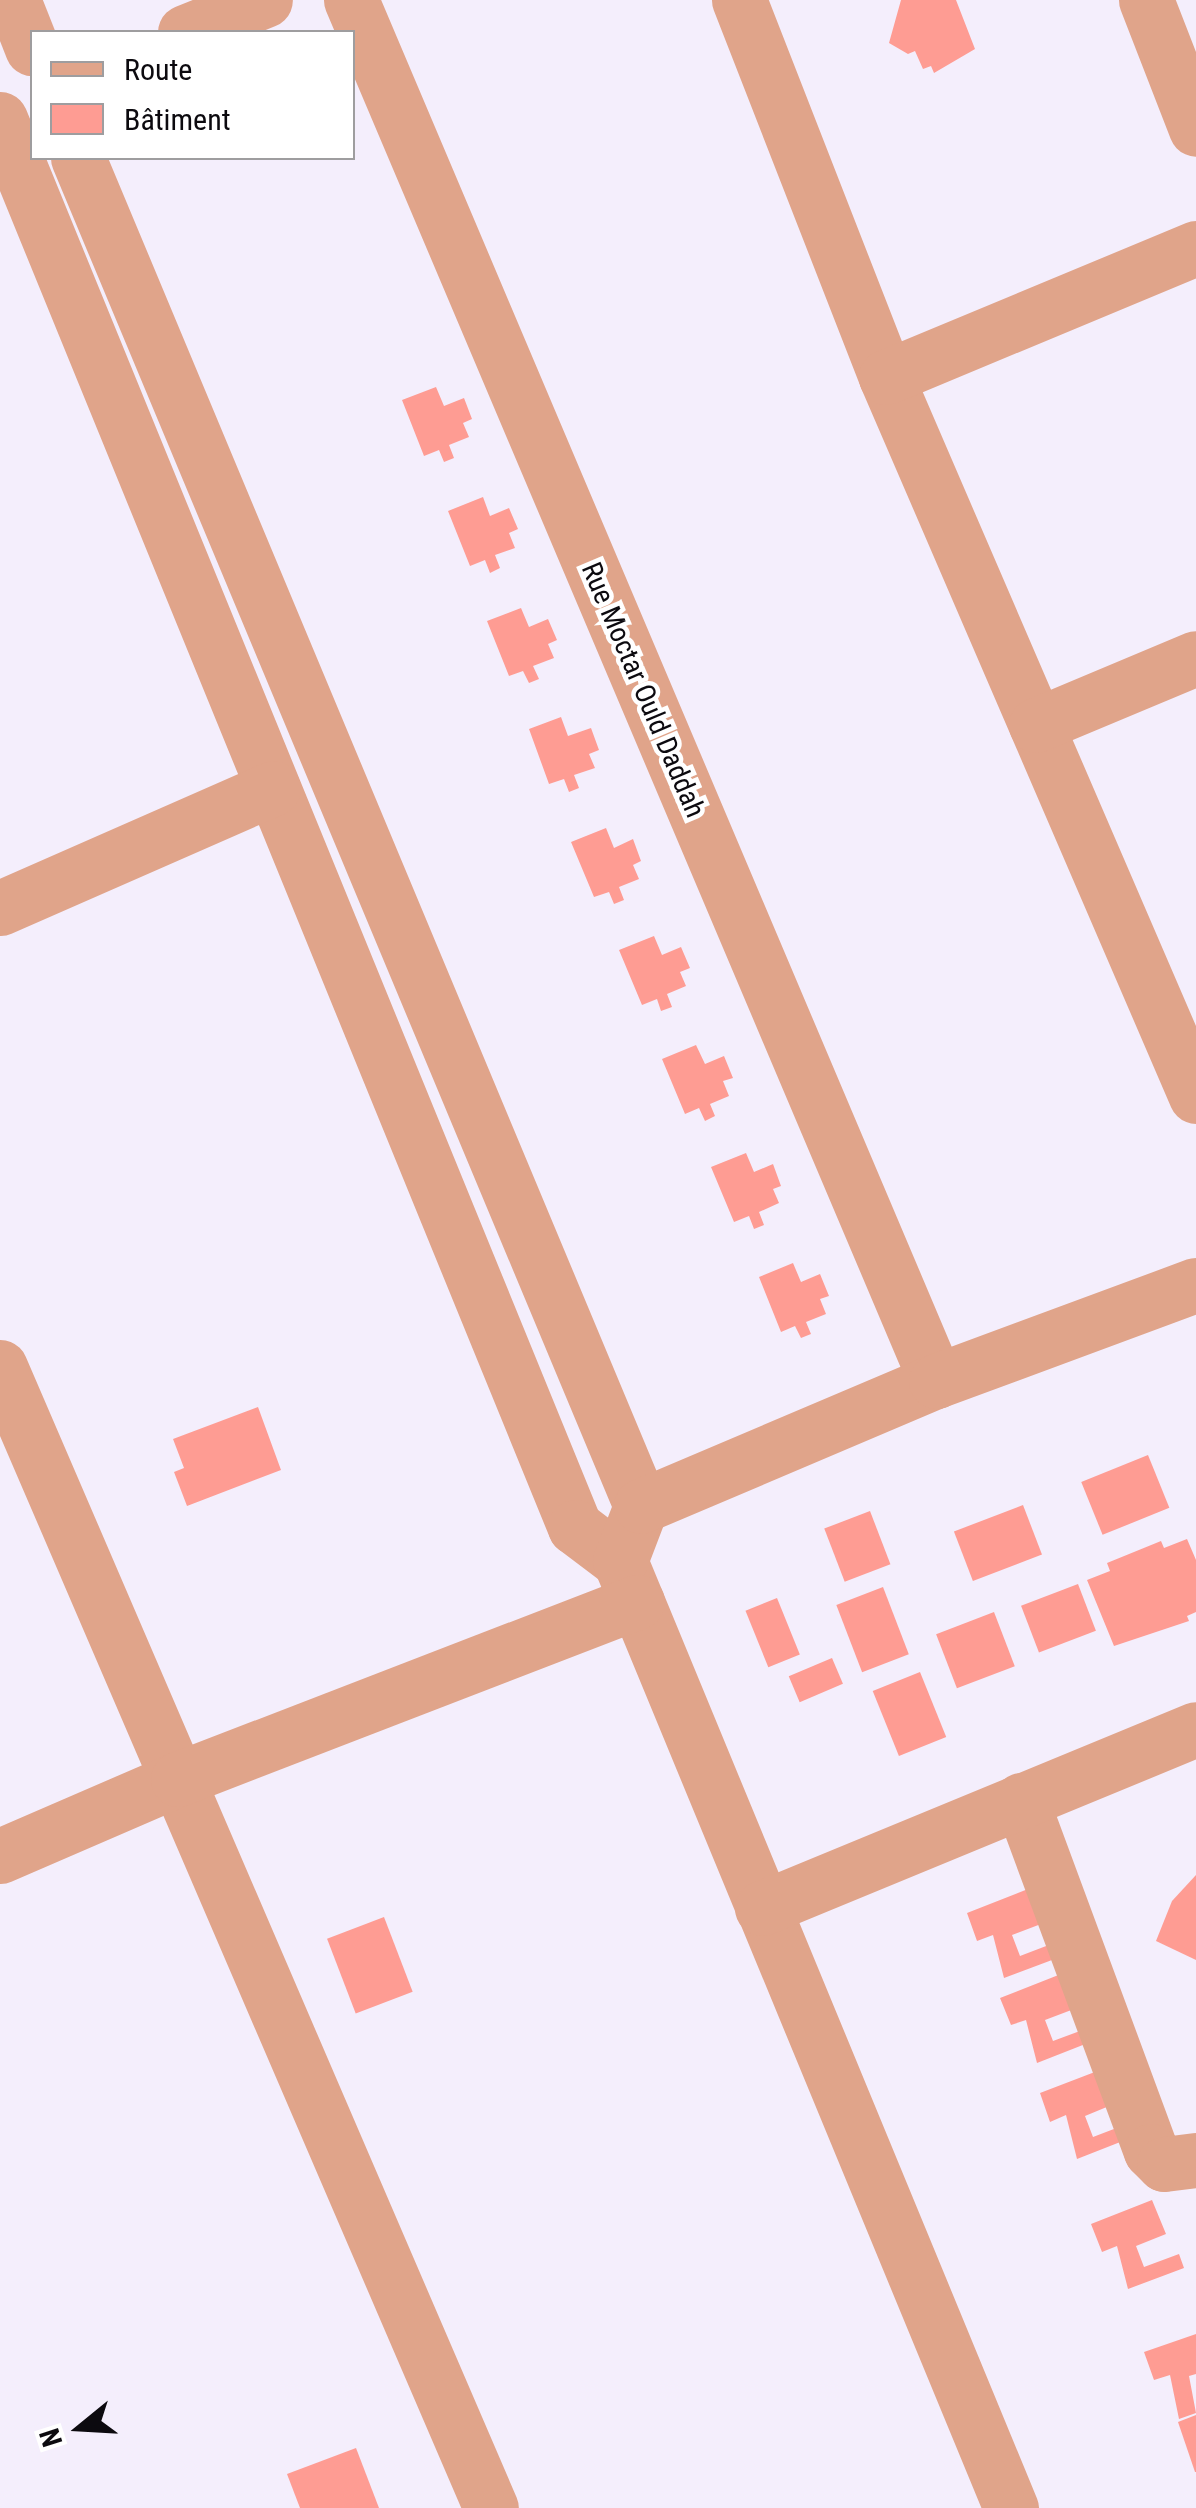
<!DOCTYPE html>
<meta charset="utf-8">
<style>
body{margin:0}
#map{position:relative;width:1196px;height:2508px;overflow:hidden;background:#f4eefc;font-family:"Roboto Condensed",sans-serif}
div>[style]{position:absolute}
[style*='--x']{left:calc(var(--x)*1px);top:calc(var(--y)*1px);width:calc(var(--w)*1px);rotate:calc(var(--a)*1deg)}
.building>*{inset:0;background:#fe9c93;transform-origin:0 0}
.minor>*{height:55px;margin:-27.5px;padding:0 27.5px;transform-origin:27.5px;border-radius:27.5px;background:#e0a48a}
span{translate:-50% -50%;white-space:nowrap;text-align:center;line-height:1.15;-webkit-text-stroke:9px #fff;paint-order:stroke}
.street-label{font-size:28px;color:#0c0a0f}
.legend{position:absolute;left:30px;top:30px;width:325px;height:130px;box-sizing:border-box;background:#fff;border:2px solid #9e9d9f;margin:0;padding:12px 18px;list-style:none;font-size:30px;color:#0c0a0f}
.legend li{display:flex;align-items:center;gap:20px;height:50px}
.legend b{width:50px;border:2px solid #9e9d9f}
.north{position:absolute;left:30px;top:2378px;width:100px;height:100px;-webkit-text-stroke:8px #fff;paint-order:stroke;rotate:252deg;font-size:28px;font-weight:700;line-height:40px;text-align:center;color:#0c0a0f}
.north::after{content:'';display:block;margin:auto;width:35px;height:45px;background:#0c0a0f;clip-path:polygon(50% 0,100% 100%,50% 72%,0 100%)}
</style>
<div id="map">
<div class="building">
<div style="clip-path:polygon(901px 0,956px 0,975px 49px,934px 73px,931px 66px,923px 69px,915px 51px,908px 54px,889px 43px)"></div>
<div style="clip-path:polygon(436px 387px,444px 406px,464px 398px,472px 419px,463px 423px,469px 437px,449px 445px,454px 458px,444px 462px,439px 450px,424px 456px,402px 400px)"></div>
<div style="clip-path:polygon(483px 497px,490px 516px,509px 508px,518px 529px,509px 533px,515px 548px,495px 555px,500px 568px,490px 573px,485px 560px,470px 566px,448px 511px)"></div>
<div style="clip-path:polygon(521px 608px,529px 627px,548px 619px,557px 640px,548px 644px,554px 658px,533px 666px,539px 679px,529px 683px,523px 671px,509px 676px,487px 621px)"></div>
<div style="clip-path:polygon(561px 717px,568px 736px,591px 728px,599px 750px,589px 754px,595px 768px,574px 775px,579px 788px,569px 792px,564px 779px,549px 784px,529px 729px)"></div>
<div style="clip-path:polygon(606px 828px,614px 848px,633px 839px,641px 861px,633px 865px,639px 879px,619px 887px,624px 900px,614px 904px,609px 892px,594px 897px,571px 842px)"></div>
<div style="clip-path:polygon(654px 936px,662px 955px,681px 947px,690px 968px,680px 972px,686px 986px,667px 994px,672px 1007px,661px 1011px,657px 999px,642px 1005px,619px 950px)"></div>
<div style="clip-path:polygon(696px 1045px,705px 1064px,724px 1056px,733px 1078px,723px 1081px,729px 1096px,710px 1104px,715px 1116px,705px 1121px,699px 1108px,685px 1114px,662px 1059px)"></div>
<div style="clip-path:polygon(746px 1153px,754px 1172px,773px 1164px,781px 1186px,773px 1189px,779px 1203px,759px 1212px,764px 1225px,754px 1229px,749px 1216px,734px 1222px,711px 1167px)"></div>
<div style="clip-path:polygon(793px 1263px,801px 1282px,820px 1274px,829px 1296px,820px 1299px,826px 1314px,806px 1322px,811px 1334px,801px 1338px,795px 1326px,781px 1332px,759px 1277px)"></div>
<div style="clip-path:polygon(258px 1407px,281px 1470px,187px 1506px,174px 1472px,184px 1468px,173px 1439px)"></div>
<div style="left:1148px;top:1455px;width:57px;height:72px;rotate:68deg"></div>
<div style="left:1023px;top:1505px;width:53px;height:74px;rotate:69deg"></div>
<div style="left:870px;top:1511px;width:57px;height:49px;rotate:69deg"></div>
<div style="clip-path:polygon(1187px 1539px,1196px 1560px,1196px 1612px,1187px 1616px,1189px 1621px,1114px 1646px,1087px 1580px,1110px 1571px,1107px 1563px,1161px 1541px,1164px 1548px)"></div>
<div style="left:1078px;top:1584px;width:50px;height:61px;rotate:69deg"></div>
<div style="left:883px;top:1587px;width:72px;height:50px;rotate:69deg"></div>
<div style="left:777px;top:1598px;width:61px;height:34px;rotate:68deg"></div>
<div style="left:994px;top:1612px;width:58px;height:62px;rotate:69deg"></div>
<div style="left:832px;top:1658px;width:28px;height:47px;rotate:67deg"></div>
<div style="left:920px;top:1672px;width:70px;height:51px;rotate:68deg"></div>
<div style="clip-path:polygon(1196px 1875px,1196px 1960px,1156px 1941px,1172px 1901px)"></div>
<div style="clip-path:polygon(1028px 1889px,1041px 1924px,1012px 1935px,1020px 1956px,1054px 1943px,1060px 1957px,1004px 1978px,993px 1935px,977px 1941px,967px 1913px)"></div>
<div style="left:384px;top:1917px;width:80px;height:61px;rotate:69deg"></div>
<div style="clip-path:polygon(1061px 1974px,1074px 2009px,1045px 2020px,1053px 2041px,1088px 2028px,1093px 2041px,1037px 2063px,1026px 2020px,1011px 2025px,1000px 1998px)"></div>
<div style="clip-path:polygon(1100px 2070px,1114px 2104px,1085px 2116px,1093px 2137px,1127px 2124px,1133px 2137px,1077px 2159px,1066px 2115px,1050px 2122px,1040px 2093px)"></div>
<div style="clip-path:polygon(1152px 2200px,1166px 2234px,1136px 2246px,1144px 2267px,1179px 2254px,1184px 2268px,1128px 2289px,1117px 2246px,1102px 2252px,1091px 2224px)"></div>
<div style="clip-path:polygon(1196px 2334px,1196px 2374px,1189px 2376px,1196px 2413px,1179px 2419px,1170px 2375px,1154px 2380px,1144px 2352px)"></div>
<div style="clip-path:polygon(1196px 2415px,1196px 2472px,1195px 2472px,1178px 2422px)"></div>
<div style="clip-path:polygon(356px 2448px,379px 2508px,300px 2508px,287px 2474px)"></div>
</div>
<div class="minor">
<div style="--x:13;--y:0;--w:52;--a:68.4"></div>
<div style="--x:351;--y:0;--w:1500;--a:67.04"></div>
<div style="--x:739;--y:0;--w:405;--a:68.7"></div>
<div style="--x:886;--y:377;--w:783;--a:66.68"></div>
<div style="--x:1146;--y:0;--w:138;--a:68.8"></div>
<div style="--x:185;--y:32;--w:86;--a:-21.8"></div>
<div style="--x:0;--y:119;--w:1521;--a:67.79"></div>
<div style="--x:575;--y:1527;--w:56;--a:37.1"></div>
<div style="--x:620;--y:1561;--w:1025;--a:67.57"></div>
<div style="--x:78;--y:158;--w:1461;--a:67.33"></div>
<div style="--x:641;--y:1506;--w:59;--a:110.9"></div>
<div style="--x:886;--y:377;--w:336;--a:-22.6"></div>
<div style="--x:1036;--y:725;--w:173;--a:-22.7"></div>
<div style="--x:0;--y:908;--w:298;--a:-23.7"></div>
<div style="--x:0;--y:1367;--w:1242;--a:66.72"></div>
<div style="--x:641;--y:1506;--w:320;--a:-23"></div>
<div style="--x:936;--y:1381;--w:277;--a:-20.3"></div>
<div style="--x:1021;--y:1800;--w:374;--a:69.7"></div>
<div style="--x:1151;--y:2151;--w:18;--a:45"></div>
<div style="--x:1164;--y:2164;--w:32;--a:-7"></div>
<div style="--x:0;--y:1856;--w:194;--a:-23.4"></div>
<div style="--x:178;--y:1779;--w:492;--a:-21.1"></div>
<div style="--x:762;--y:1908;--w:469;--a:-22.4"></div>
</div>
<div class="street-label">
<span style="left:643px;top:690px;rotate:67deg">Rue Moctar Ould Daddah</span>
</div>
<ul class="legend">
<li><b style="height:12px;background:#e0a48a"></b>Route</li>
<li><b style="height:28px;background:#fe9c93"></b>Bâtiment</li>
</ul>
<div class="north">N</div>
</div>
